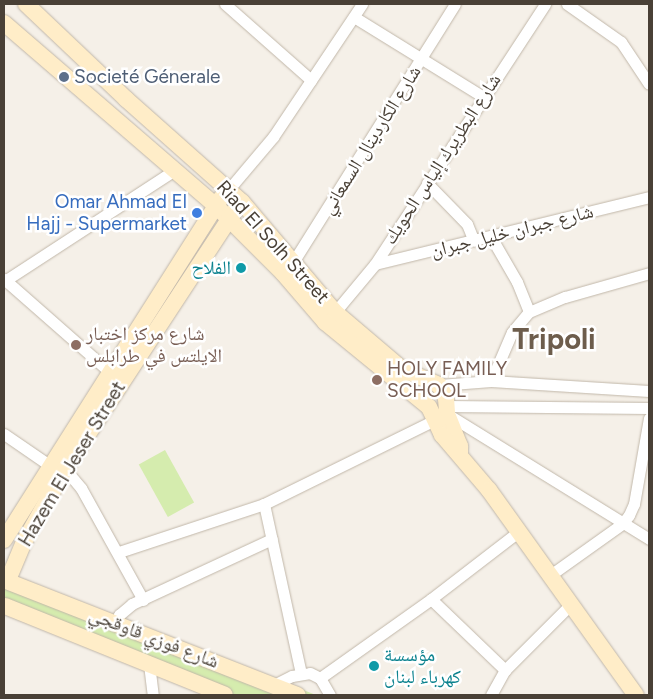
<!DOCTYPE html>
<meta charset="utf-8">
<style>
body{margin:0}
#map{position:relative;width:653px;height:699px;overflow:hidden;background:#f5f0e8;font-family:Figtree,"Noto Naskh Arabic",sans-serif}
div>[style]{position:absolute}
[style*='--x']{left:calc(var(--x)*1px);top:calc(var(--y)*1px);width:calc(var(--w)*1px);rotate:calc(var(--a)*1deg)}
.green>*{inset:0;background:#d5ecae;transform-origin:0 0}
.roads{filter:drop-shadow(0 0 1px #c1b7a9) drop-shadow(0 0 1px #c1b7a9)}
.street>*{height:11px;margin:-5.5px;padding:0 5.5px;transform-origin:5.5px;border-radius:5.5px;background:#fff}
.secondary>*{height:16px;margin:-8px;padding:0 8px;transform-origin:8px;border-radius:8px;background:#ffedc8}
.dots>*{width:14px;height:14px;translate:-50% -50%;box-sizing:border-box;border:2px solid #fff;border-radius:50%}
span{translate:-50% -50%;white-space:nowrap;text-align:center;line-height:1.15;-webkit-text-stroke:5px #fff;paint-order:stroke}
.service-label{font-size:19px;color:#4e5e75}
.left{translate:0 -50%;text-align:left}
.street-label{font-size:19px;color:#494036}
.shop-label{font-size:19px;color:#366cbe}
.right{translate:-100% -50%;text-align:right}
.culture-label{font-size:19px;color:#0d838f}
.education-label{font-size:19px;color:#785e54}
.town-label{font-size:29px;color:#6d5d4c;font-weight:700}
.frame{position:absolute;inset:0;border:5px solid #494036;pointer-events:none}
</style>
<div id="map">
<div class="green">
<div style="left:165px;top:450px;width:60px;height:30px;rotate:61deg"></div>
<div style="clip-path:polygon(4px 575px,278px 680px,316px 695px,224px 695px,4px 608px)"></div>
</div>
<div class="roads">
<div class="street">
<div style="--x:225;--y:4;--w:115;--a:41.5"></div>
<div style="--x:567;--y:4;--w:66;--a:35.1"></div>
<div style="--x:621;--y:42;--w:50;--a:56.3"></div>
<div style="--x:354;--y:17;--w:150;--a:31.7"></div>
<div style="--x:427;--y:183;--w:57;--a:45.7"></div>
<div style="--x:467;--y:224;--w:18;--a:68"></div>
<div style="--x:229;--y:189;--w:68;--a:-49.8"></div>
<div style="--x:273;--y:137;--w:160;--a:-56.2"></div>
<div style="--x:491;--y:237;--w:52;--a:60"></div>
<div style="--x:517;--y:282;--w:32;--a:68"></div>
<div style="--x:375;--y:264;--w:282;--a:-13.7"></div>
<div style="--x:290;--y:267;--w:310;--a:-57.9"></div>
<div style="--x:4;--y:279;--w:141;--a:41.3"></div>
<div style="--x:6;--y:280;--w:202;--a:-33.1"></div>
<div style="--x:335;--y:312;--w:62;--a:-50.2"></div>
<div style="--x:375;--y:264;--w:311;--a:-56.8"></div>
<div style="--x:491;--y:381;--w:53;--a:-66.8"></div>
<div style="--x:512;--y:332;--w:26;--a:-50"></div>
<div style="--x:529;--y:312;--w:39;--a:-23"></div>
<div style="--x:565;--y:297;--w:87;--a:-15.9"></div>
<div style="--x:439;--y:385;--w:52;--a:-4.4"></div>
<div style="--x:491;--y:381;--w:158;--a:3.6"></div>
<div style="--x:447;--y:406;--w:202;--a:0.6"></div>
<div style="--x:4;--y:434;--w:58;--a:34.5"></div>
<div style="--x:65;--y:469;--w:25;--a:50"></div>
<div style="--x:81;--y:488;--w:128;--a:61"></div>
<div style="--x:264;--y:504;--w:173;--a:77.7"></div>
<div style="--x:119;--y:552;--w:153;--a:-18.3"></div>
<div style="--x:264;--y:504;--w:204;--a:-26.2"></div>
<div style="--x:447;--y:414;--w:238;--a:31.7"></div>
<div style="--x:549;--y:576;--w:90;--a:-35.5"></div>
<div style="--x:622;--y:524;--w:11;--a:-52"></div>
<div style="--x:629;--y:515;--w:12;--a:-66"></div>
<div style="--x:634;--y:504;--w:87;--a:-80.1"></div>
<div style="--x:431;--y:599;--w:103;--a:43.8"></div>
<div style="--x:116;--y:623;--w:9;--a:-69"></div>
<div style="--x:119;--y:615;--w:17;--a:-40"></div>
<div style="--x:132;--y:604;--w:154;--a:-24.9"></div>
<div style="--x:149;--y:664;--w:31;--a:83"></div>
<div style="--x:320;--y:678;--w:136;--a:-35.4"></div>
<div style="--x:431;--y:599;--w:110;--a:-37.6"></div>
<div style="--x:274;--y:685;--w:20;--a:-27"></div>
<div style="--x:292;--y:676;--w:18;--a:-9"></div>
<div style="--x:310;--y:673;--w:11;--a:27"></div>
<div style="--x:320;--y:678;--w:20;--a:60"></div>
<div style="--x:491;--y:695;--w:29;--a:-61"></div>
<div style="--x:505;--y:670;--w:91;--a:-45"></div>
</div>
<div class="secondary">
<div style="--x:26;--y:4;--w:138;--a:43.5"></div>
<div style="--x:126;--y:99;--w:155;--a:41.6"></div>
<div style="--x:242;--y:202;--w:144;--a:49.8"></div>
<div style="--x:335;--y:312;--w:88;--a:40.4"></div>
<div style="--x:402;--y:369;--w:40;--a:23.4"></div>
<div style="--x:439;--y:385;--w:15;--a:62"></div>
<div style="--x:446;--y:398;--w:16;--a:86"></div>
<div style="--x:447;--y:414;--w:35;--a:68"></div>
<div style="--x:460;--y:446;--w:7;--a:90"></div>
<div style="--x:4;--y:23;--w:279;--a:40.8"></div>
<div style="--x:215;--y:205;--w:96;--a:45"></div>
<div style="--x:283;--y:273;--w:65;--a:49.4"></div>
<div style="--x:325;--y:322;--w:134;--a:39.3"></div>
<div style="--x:429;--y:407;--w:31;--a:65"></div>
<div style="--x:442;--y:435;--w:72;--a:49.5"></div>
<div style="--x:489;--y:490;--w:252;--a:54.4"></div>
<div style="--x:4;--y:540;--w:405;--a:-57.6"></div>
<div style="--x:8;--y:580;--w:41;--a:-67.2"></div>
<div style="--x:24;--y:542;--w:84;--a:-60.7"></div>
<div style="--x:65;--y:469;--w:310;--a:-56.7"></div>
<div style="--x:9;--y:582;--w:310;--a:21.4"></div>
<div style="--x:5;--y:606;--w:237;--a:22"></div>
</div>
</div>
<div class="dots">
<div style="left:64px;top:77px;background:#5c6f8a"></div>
<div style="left:197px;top:213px;background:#3f7fe0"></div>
<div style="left:241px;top:268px;background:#0f9aa8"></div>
<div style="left:76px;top:345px;background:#8d6e63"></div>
<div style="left:377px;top:380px;background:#8d6e63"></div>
<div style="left:374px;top:666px;background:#0f9aa8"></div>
</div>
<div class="service-label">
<span class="left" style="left:74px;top:77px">Societé Génerale</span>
</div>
<div class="street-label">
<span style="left:371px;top:140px;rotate:-58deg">شارع الكاردينال السمعاني</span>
<span style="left:442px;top:159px;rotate:-57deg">شارع البطريرك إلياس الحويك</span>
<span style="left:512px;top:231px;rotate:-14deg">شارع جبران خليل جبران</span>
<span style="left:273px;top:242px;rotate:48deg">Riad El Solh Street</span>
<span style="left:72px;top:464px;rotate:-59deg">Hazem El Jeser Street</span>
<span style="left:154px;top:638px;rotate:21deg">شارع فوزي قاوقجي</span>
</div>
<div class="shop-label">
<span class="right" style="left:187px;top:213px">Omar Ahmad El<br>Hajj - Supermarket</span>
</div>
<div class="culture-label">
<span class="right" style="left:231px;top:268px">الفلاح</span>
<span class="left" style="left:384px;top:666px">مؤسسة<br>كهرباء لبنان</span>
</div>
<div class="education-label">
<span class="left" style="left:86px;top:345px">شارع مركز اختبار<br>الايلتس في طرابلس</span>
<span class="left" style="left:387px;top:380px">HOLY FAMILY<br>SCHOOL</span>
</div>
<div class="town-label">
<span style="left:554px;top:339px">Tripoli</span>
</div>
<div class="frame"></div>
</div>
